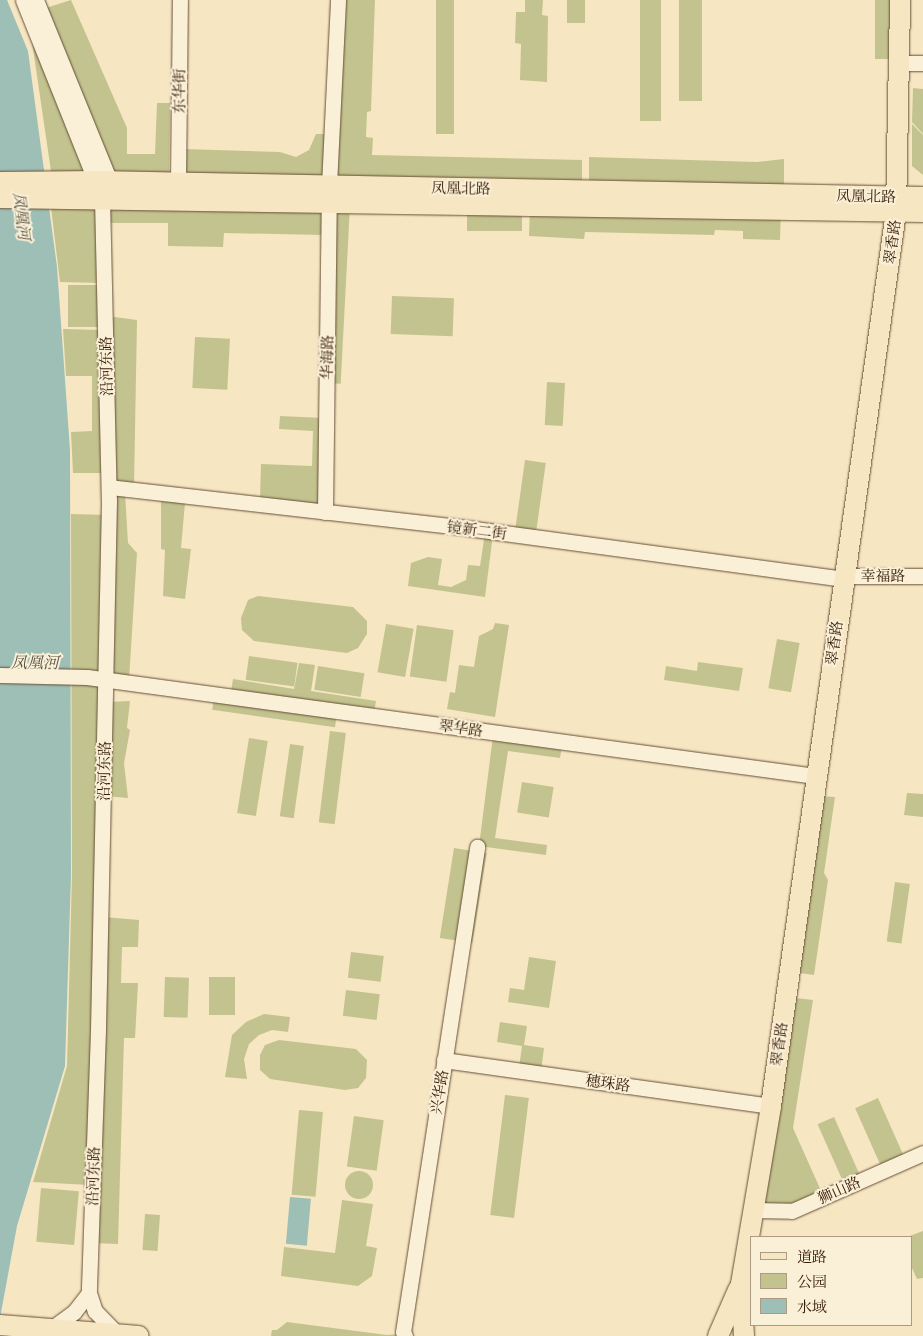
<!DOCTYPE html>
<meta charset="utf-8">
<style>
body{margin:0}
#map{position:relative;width:923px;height:1336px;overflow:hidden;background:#f7e6c2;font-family:"Libre Caslon Text","Noto Serif SC",serif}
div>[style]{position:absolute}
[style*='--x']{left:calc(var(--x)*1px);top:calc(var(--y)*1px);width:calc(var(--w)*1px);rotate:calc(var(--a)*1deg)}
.green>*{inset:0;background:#c3c38f;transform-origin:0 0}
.round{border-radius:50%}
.water>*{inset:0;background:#9dbfb6;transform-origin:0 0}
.roads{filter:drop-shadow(0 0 1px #664e35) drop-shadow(0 0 1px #664e35)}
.minor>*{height:15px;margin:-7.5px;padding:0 7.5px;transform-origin:7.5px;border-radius:7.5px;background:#faefd7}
.major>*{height:20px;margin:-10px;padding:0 10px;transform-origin:10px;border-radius:10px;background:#f7e6c2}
span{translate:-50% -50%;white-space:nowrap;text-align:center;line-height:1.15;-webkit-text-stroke:4px #faefd7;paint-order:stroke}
.street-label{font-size:15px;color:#361b06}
.water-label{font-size:16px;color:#5a5444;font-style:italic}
.legend{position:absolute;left:750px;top:1236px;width:162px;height:90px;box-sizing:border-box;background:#faefd7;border:1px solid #ac9a83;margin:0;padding:6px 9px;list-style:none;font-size:15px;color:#361b06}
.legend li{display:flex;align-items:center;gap:10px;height:25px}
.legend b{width:25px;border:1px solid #ac9a83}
</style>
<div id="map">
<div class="green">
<div style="clip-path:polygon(71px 0,127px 128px,127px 154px,155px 154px,157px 103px,170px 103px,169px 174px,105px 174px,46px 8px)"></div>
<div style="clip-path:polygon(342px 0,375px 0,371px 111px,367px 112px,366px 137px,373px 138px,372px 155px,582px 160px,582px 186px,333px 181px)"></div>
<div style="left:436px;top:0;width:18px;height:134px"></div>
<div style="clip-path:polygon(525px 0,543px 0,542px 15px,548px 16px,547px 82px,520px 80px,521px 44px,515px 43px,516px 12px,525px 12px)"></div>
<div style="left:567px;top:0;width:18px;height:23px"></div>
<div style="left:640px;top:0;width:21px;height:121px"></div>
<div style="left:679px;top:0;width:23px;height:101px"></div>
<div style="left:875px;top:0;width:20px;height:59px"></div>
<div style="clip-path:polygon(32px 42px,93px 174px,51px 171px)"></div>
<div style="clip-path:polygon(913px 88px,923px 89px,923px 134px,912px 122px)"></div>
<div style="clip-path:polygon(912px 124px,923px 135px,923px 175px,912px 166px)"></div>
<div style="clip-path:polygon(316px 134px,326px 134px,324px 178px,184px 176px,184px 149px,280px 152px,296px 157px,309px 150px)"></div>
<div style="clip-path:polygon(589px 157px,757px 162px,784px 159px,784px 186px,589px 186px)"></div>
<div style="clip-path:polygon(50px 199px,100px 200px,101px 283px,60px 282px)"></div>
<div style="clip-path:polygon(105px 201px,325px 204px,324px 235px,224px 233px,223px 247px,168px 246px,168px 223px,105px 223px)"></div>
<div style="left:332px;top:205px;width:18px;height:178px;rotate:3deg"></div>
<div style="left:467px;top:206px;width:55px;height:25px"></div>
<div style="clip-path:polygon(530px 208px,781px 209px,780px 240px,743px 239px,743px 231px,715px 230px,714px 235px,585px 232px,584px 239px,529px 236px)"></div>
<div style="left:68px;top:285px;width:30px;height:42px"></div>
<div style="left:392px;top:296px;width:62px;height:38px;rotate:2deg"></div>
<div style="clip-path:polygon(107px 316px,137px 320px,134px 487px,113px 485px)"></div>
<div style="clip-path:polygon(63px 329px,102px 330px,105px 473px,73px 473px,71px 432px,92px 431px,92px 376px,66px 376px)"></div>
<div style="left:195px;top:337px;width:35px;height:51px;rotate:3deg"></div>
<div style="left:547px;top:382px;width:18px;height:43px;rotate:3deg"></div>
<div style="clip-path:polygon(280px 416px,323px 418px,322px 507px,260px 499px,261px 464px,312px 466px,313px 431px,279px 429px)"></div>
<div style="left:525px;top:460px;width:21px;height:73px;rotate:8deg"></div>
<div style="clip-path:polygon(113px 491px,125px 493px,128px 543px,137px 553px,129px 680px,109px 677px)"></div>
<div style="clip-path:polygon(161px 501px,185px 503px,181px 548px,191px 549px,185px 599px,163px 596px,165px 550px,161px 549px)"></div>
<div style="clip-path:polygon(71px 514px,108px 515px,90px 1185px,33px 1182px,67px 1066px,72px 874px)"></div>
<div style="clip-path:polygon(485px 533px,493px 534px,485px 597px,408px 586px,411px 563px,428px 557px,442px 559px,438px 585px,451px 587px,466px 580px,468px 565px,480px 566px)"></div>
<div style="clip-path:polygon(258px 596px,353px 607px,367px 621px,367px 634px,358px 648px,347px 653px,254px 641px,242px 630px,241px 618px,248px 600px)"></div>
<div style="clip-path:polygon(495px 623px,509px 625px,495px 717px,447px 709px,450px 692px,455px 693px,459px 665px,474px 667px,479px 636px,493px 629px)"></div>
<div style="left:386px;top:624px;width:28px;height:49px;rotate:10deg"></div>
<div style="left:417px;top:625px;width:37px;height:52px;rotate:8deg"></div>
<div style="left:777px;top:639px;width:23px;height:50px;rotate:10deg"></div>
<div style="left:249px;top:656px;width:49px;height:24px;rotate:8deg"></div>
<div style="clip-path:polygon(698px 662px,743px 668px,739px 691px,664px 680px,666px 666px,697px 671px)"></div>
<div style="clip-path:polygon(299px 663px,315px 665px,311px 691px,376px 701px,374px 713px,231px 692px,233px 679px,294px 689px)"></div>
<div style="left:318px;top:666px;width:47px;height:24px;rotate:9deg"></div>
<div style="left:214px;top:697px;width:124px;height:13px;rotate:8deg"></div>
<div style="clip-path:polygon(130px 701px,127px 728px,130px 730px,124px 763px,128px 798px,106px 796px,108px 702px)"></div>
<div style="left:330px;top:731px;width:16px;height:92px;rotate:7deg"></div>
<div style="clip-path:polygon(493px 736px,562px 746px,560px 758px,508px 751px,495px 838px,547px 845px,546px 855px,479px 846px)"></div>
<div style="left:249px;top:738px;width:19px;height:76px;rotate:9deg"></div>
<div style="left:290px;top:744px;width:14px;height:73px;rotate:8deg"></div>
<div style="left:522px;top:782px;width:32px;height:31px;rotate:9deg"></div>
<div style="clip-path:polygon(907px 793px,923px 794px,923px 817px,904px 815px)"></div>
<div style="clip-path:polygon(817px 796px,835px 797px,824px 873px,828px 880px,814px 975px,792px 972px)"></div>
<div style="left:454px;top:848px;width:33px;height:91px;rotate:9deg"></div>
<div style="left:895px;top:882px;width:15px;height:60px;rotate:8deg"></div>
<div style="clip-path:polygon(104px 917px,139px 920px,138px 947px,122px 947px,121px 983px,138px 983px,135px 1038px,124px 1038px,118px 1244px,93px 1243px)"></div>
<div style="left:351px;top:952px;width:33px;height:26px;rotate:7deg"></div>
<div style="clip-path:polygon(529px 957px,556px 961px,549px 1008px,508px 1002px,510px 988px,524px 990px)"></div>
<div style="left:165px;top:977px;width:24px;height:40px;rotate:2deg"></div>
<div style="left:209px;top:977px;width:26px;height:38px"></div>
<div style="left:346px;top:990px;width:34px;height:26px;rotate:7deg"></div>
<div style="clip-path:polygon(788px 997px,813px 1000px,793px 1128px,822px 1193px,792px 1206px,757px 1206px)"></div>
<div style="clip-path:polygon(264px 1014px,290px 1017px,288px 1032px,272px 1030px,259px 1035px,249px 1044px,244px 1059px,247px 1079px,225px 1077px,232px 1035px,246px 1022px)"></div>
<div style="clip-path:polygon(500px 1022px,527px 1026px,524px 1045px,544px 1048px,541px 1071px,519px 1068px,522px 1046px,497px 1042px)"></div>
<div style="clip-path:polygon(279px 1040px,356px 1049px,367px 1060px,366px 1078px,358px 1088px,345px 1090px,270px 1079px,260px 1070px,260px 1055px,265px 1045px)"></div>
<div style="left:505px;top:1095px;width:24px;height:121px;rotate:7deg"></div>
<div style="left:878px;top:1098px;width:64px;height:25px;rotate:66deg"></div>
<div style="left:299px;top:1110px;width:24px;height:85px;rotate:5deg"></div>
<div style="left:354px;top:1116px;width:30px;height:51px;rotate:8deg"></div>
<div style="left:834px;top:1117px;width:64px;height:18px;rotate:66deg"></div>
<div class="round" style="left:345px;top:1171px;width:28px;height:28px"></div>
<div style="left:41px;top:1188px;width:38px;height:54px;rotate:5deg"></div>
<div style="clip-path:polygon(342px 1200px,373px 1204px,366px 1246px,377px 1248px,372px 1276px,358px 1286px,281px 1276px,284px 1247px,335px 1253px)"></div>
<div style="left:145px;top:1214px;width:15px;height:36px;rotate:4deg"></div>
<div style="clip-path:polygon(923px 1231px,923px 1278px,917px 1279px,912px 1268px,912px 1237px,907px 1237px)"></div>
<div style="clip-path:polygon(287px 1322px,387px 1335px,398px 1334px,397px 1336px,271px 1336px,272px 1330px,277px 1330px)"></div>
</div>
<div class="water">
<div style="clip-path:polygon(0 0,7px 0,28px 51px,57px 267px,70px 450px,71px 875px,65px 1066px,17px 1226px,0 1318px)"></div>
<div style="left:290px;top:1197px;width:21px;height:47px;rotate:5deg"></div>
</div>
<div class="roads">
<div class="minor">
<div style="--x:23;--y:0;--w:213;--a:68.2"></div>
<div style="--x:102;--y:198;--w:302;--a:88.7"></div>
<div style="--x:109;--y:500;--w:530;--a:91.19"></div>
<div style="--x:98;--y:1030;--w:263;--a:92"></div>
<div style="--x:89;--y:1293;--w:19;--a:72"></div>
<div style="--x:95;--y:1311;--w:30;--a:46"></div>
<div style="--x:36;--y:0;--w:196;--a:67.8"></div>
<div style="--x:110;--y:181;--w:10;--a:114"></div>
<div style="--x:899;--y:63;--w:24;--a:0"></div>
<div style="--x:178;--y:182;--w:182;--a:-89.4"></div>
<div style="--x:329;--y:185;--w:185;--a:-87.2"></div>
<div style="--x:109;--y:487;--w:360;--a:6.5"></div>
<div style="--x:467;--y:528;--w:379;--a:7.7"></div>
<div style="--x:325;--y:512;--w:310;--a:-89.3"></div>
<div style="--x:844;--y:576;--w:79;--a:0"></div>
<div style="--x:0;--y:675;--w:87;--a:1.3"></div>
<div style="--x:87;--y:677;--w:735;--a:7.74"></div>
<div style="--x:444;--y:1060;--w:330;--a:8"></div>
<div style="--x:753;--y:1210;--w:39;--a:1"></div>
<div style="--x:792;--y:1211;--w:143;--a:-23.9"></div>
<div style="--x:52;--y:1328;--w:27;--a:-36"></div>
<div style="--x:74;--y:1312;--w:24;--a:-52"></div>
<div style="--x:405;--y:1336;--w:4;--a:-117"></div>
<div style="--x:403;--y:1332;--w:491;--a:-81.3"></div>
</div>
<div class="major">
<div style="--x:0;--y:182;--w:96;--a:-0.6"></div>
<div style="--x:96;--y:181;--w:827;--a:1.11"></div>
<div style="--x:0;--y:198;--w:923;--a:0.87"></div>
<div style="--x:0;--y:1325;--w:139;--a:4.5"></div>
<div style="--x:718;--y:1336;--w:50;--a:-66.5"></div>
<div style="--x:744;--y:1336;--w:52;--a:-93.3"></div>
<div style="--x:741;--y:1284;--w:181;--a:-80.4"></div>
<div style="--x:771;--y:1106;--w:903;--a:-82.04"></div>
<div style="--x:896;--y:212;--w:212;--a:-88.9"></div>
</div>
</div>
<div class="street-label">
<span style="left:179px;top:91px;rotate:-90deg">东华街</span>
<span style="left:461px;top:188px;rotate:1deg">凤凰北路</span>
<span style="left:866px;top:196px;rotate:1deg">凤凰北路</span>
<span style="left:892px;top:242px;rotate:-82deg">翠香路</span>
<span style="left:327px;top:357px;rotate:-89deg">华海路</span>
<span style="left:106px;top:366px;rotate:-91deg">沿河东路</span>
<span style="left:477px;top:530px;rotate:7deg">镜新二街</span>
<span style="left:883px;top:576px">幸福路</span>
<span style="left:834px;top:643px;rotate:-82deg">翠香路</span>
<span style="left:461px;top:728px;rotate:8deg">翠华路</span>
<span style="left:104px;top:771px;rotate:-89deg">沿河东路</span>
<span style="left:779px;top:1044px;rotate:-82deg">翠香路</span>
<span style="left:608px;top:1083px;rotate:8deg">穗珠路</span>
<span style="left:439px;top:1092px;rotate:-81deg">兴华路</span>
<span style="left:93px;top:1176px;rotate:-88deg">沿河东路</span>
<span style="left:839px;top:1190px;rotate:-24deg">狮山路</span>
</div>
<div class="water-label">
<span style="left:22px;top:216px;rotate:83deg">凤凰河</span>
<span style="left:35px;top:662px">凤凰河</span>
</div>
<ul class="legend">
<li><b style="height:6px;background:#f7e6c2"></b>道路</li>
<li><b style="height:14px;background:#c3c38f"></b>公园</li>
<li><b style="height:14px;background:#9dbfb6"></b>水域</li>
</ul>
</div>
